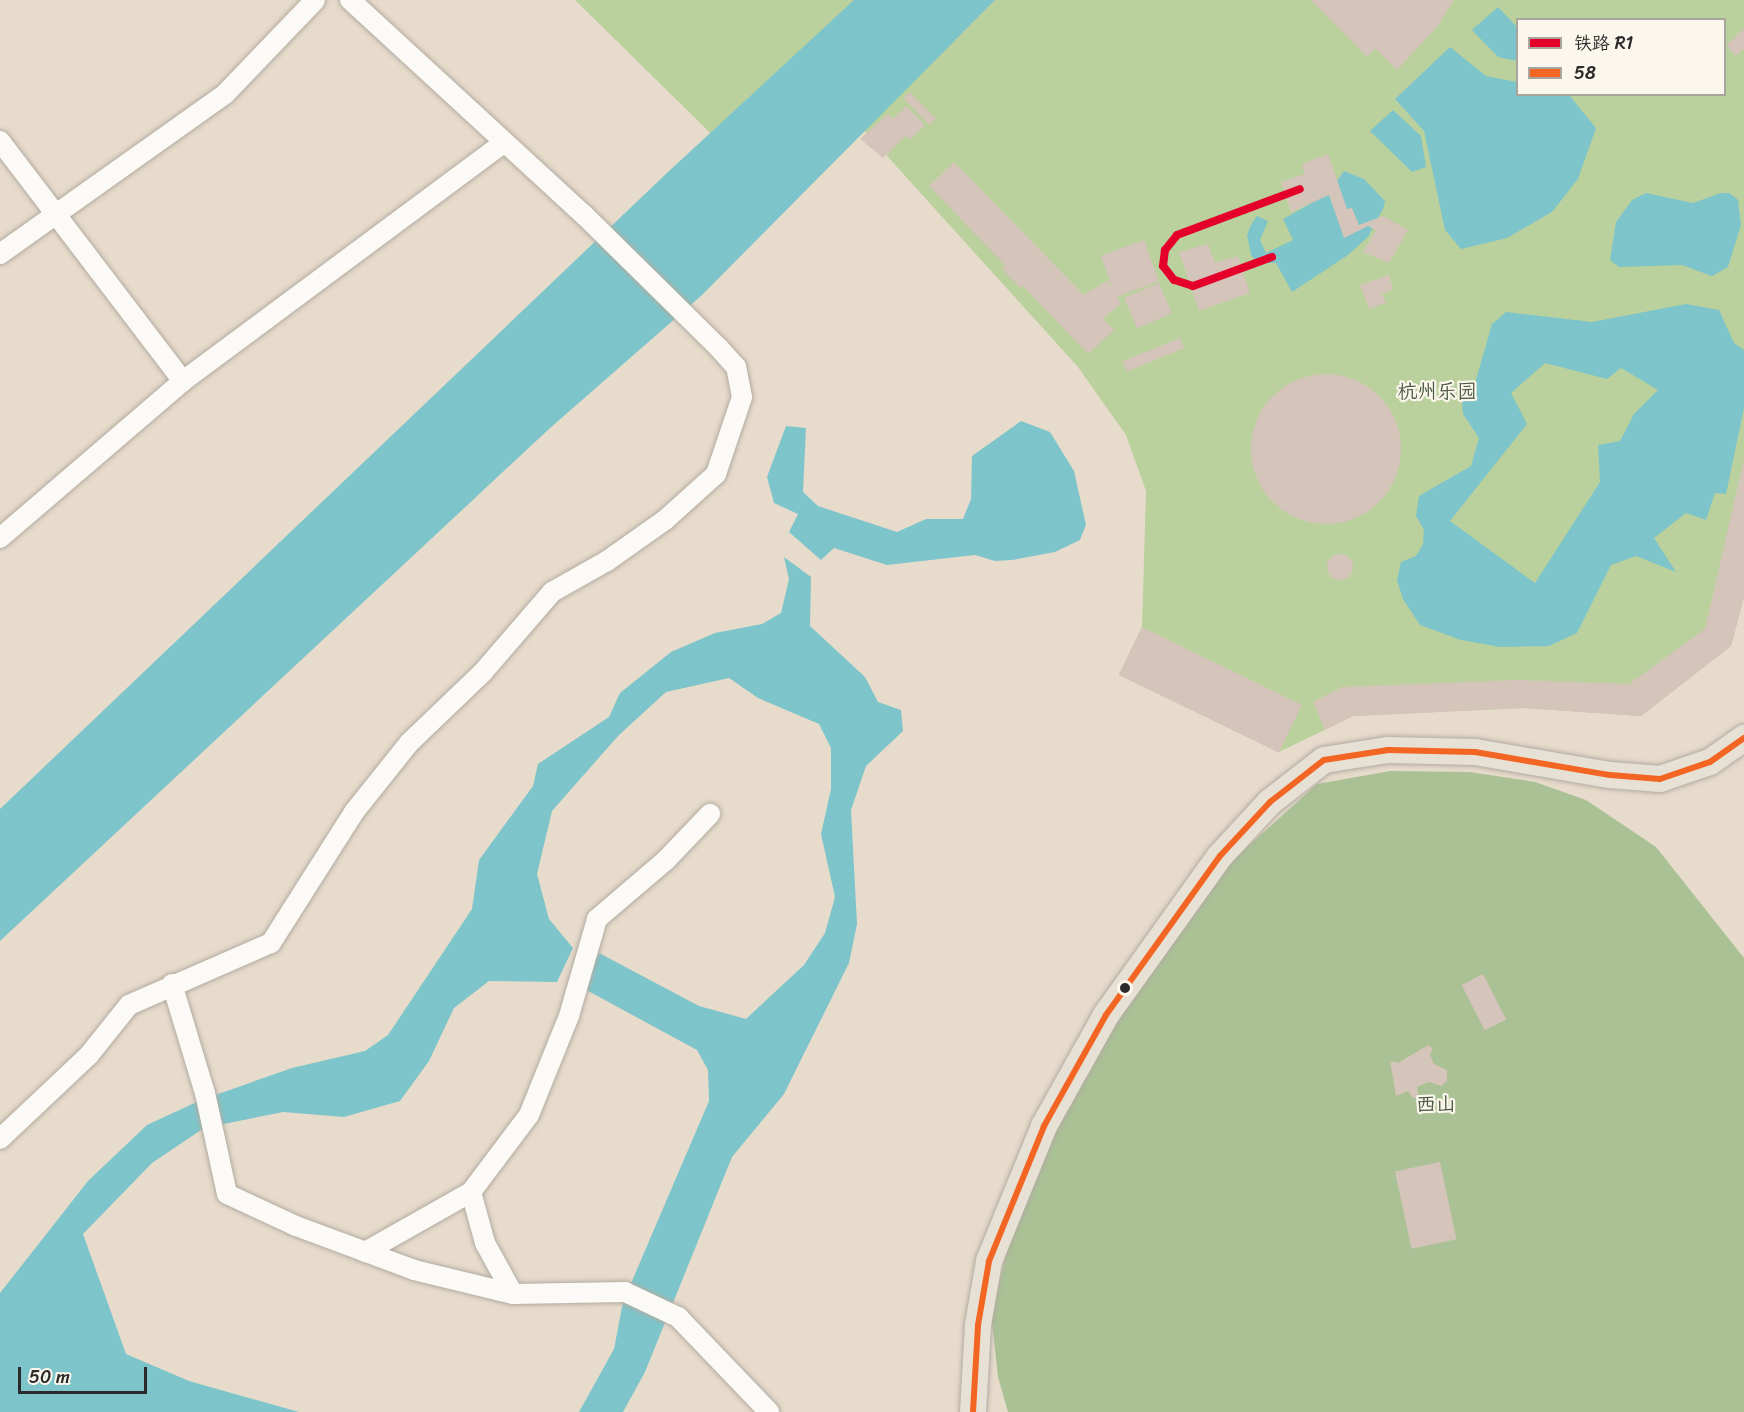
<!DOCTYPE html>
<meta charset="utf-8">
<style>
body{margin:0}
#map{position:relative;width:1744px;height:1412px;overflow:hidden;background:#e7dbcb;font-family:Sriracha,"LXGW WenKai TC",sans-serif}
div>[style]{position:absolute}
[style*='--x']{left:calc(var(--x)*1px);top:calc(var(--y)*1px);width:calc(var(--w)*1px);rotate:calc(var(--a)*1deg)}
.green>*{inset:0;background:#bad09d}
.forest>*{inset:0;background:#aac195}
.water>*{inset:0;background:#7dc5ca}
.building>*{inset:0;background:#d5c4b9;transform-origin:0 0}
.round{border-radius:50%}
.roads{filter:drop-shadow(0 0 2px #b2aba1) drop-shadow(0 0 2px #b2aba1)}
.minor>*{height:20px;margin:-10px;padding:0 10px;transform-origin:10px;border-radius:10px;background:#fbfaf7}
.major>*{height:26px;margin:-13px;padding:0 13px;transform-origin:13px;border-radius:13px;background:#e7e0d4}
.bus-1>*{height:6px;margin:-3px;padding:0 3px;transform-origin:3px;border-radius:3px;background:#f26522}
.rail-1>*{height:8px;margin:-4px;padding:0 4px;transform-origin:4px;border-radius:4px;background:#e4002b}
.dots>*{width:16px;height:16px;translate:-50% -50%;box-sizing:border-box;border:3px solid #fbf7ec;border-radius:50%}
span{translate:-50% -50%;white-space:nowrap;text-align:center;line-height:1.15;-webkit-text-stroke:4.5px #fbf7ec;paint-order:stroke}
.park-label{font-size:20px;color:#4b5a42}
.legend{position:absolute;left:1516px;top:18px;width:210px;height:78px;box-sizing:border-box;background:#fbf7ec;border:2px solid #a8a59f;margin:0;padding:8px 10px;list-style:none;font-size:18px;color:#2b2b2b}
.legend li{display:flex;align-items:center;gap:12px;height:30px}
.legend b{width:30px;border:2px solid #a8a59f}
.scale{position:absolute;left:18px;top:1367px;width:129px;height:27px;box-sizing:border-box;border:3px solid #2b2b2b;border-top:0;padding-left:8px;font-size:18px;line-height:21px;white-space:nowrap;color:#2b2b2b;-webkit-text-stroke:4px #fbf7ec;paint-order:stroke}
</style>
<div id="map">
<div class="green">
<div style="clip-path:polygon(evenodd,575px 0,1744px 0,1744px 597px,1731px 646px,1641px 716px,1523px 708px,1353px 716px,1279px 752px,1119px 675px,1142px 627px,1146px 491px,1126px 435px,1078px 367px,831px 94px,748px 170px,575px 0,1518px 20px,1724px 20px,1724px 94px,1518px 94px,1518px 20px)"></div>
</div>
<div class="forest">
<div style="clip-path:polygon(1390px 771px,1470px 772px,1535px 782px,1586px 800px,1656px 847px,1744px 958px,1744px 1412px,1008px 1412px,998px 1377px,991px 1312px,1011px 1237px,1047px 1145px,1114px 1024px,1233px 860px,1317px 784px)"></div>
</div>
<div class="water">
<div style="clip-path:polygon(854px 0,995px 0,701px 296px,549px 429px,0 941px,0 809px,668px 172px)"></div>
<div style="clip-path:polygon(1498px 7px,1517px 27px,1517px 61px,1498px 57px,1472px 30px)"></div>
<div style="clip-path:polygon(1450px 47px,1486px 76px,1517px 82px,1518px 94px,1569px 95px,1596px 128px,1578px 179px,1552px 212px,1507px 238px,1461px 249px,1445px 230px,1424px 131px,1395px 99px)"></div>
<div style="clip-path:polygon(1393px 110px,1421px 136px,1426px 167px,1412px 172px,1370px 131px)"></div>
<div style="clip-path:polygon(1344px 171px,1364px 179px,1385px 201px,1384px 207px,1368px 237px,1348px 255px,1292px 292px,1276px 263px,1257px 263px,1251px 255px,1247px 235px,1251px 225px,1257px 216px,1268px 221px,1260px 240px,1266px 253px,1293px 240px,1283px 219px,1328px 194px)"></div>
<div style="clip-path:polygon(1646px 193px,1693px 203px,1721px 193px,1729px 193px,1738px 200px,1741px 225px,1728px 267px,1712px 276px,1682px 265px,1619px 267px,1610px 260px,1616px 222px,1632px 200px)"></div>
<div style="clip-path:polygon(evenodd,1686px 304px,1719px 310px,1734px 343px,1744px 350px,1744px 408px,1726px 494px,1715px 493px,1706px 520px,1686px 513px,1654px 538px,1676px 572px,1636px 556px,1611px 565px,1577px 633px,1549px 646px,1500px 647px,1461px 640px,1420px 625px,1403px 599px,1397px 580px,1401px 562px,1416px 556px,1423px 544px,1424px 530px,1416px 516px,1419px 496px,1471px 466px,1479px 438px,1463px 414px,1462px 399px,1473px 390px,1492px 324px,1506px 312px,1592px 322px,1686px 304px,1545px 363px,1607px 379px,1621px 368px,1658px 390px,1634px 414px,1620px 441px,1598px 445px,1600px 482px,1535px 583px,1450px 521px,1527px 424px,1511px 393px,1545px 363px)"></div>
<div style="clip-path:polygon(1021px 421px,1050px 432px,1074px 471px,1086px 525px,1080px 540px,1055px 552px,1012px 560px,995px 561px,975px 555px,887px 565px,834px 548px,821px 560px,789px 532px,798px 514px,774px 503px,767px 477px,786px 426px,806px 428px,803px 492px,818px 506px,897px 532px,926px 519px,963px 519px,971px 499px,972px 456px)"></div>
<div style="clip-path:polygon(784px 557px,811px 577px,810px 626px,865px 677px,878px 702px,901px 710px,903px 731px,866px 766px,851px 810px,857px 924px,849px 963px,784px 1094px,732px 1157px,645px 1372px,623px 1412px,579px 1412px,614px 1349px,623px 1302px,709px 1101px,708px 1070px,697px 1050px,579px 986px,599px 953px,699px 1006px,746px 1019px,804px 965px,825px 933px,835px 897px,821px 834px,831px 789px,831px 748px,819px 724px,758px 698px,729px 678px,666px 692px,618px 736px,552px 811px,537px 874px,549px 919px,573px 948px,557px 982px,489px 981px,454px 1008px,429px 1061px,400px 1101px,344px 1117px,283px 1112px,204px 1128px,152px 1163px,83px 1234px,126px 1354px,189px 1381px,299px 1412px,0 1412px,0 1293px,88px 1181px,147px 1125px,201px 1100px,292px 1068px,365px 1051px,388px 1035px,472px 909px,479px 860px,533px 786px,538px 764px,609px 717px,620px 693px,671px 652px,715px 633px,762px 624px,781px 613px,789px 579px)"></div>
</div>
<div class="building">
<div style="clip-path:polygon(1311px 0,1454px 0,1436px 28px,1397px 70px,1375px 48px,1367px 57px)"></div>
<div style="clip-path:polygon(1744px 28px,1744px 49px,1735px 56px,1727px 45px)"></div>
<div style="left:910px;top:92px;width:37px;height:9px;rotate:46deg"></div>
<div style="clip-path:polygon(906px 106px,925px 125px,910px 140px,906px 136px,883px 158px,860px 139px,888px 114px,893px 119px)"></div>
<div style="clip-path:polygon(1328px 154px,1347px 209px,1352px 208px,1359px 225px,1383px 216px,1408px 230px,1389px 263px,1363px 252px,1376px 230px,1368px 226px,1344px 238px,1329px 195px,1291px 212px,1281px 182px,1305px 174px,1302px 164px)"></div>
<div style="clip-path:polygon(954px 162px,1084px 295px,1108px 280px,1121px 304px,1103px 318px,1114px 330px,1088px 354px,1023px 286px,1020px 288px,1002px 269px,1005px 265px,929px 186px)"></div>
<div style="left:1144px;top:240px;width:44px;height:46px;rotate:70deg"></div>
<div style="clip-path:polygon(1208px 244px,1215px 263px,1238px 256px,1250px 293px,1199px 311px,1179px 252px)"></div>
<div style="clip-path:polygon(1389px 275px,1393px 289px,1382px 294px,1386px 303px,1369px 309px,1360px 285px)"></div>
<div style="left:1159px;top:283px;width:33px;height:38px;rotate:67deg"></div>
<div style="left:1180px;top:338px;width:11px;height:62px;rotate:68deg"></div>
<div class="round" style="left:1251px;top:374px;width:150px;height:150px"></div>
<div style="clip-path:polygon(1744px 459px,1744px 597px,1731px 646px,1641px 716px,1523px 708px,1353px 716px,1325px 730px,1313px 702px,1342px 687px,1517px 680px,1629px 684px,1705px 629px)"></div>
<div class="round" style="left:1327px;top:554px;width:26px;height:26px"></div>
<div style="left:1142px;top:627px;width:178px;height:53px;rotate:26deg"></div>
<div style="left:1483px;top:974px;width:51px;height:24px;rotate:63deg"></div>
<div style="clip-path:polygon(1428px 1045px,1433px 1049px,1430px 1055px,1434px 1064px,1447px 1070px,1447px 1081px,1441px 1086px,1429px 1082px,1417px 1087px,1419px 1098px,1413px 1098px,1408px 1091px,1396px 1096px,1390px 1061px,1398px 1063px)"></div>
<div style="left:1440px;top:1162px;width:79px;height:46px;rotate:78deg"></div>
</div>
<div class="roads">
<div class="minor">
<div style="--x:0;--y:141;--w:302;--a:52.7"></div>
<div style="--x:0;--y:254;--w:276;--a:-35.4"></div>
<div style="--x:225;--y:94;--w:130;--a:-46.2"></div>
<div style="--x:0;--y:538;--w:241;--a:-40.6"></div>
<div style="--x:183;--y:381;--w:400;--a:-36.6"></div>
<div style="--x:172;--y:984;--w:114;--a:73.2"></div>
<div style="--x:205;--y:1093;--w:103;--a:77.7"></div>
<div style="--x:227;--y:1194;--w:76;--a:24.9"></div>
<div style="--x:296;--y:1226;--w:126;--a:20.4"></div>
<div style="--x:414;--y:1270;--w:102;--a:13.6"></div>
<div style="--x:513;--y:1294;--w:112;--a:-1"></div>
<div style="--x:625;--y:1292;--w:59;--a:25.3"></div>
<div style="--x:678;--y:1317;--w:132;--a:46.2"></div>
<div style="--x:0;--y:1139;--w:122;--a:-43.3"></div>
<div style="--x:89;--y:1055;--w:64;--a:-51.3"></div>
<div style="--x:129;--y:1005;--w:155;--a:-23.6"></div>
<div style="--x:271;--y:943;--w:155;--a:-57.6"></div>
<div style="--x:354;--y:812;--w:88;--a:-51.4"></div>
<div style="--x:409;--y:743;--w:103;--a:-43.8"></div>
<div style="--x:483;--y:672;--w:106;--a:-49.2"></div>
<div style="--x:552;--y:592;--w:63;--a:-29.4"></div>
<div style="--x:607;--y:561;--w:71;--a:-35.3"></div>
<div style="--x:665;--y:520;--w:69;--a:-42"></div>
<div style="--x:716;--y:474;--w:81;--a:-71.3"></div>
<div style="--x:742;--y:397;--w:31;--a:-101"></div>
<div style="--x:736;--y:367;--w:25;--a:-132"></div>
<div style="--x:719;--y:348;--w:190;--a:-135.4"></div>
<div style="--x:584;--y:215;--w:318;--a:-137.4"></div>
<div style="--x:471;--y:1192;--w:53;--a:74.6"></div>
<div style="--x:485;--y:1243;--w:58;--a:61.2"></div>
<div style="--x:365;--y:1252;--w:122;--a:-29.5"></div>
<div style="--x:471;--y:1192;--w:96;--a:-53"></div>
<div style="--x:529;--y:1115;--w:107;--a:-68"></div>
<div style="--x:569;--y:1016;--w:101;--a:-73.9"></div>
<div style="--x:597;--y:919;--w:91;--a:-40.5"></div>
<div style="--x:666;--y:860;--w:64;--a:-46.3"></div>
</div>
<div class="major">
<div style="--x:973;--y:1412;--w:87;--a:-86.7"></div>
<div style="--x:978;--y:1325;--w:65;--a:-80.2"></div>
<div style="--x:989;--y:1261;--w:146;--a:-67.8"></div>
<div style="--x:1044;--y:1126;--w:127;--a:-60.8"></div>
<div style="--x:1106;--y:1015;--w:196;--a:-54.4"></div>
<div style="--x:1220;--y:856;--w:74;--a:-47.2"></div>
<div style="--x:1270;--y:802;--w:68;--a:-37.9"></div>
<div style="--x:1324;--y:760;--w:65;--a:-8.9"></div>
<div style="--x:1388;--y:750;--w:87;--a:1.3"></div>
<div style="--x:1475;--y:752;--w:137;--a:9.7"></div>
<div style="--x:1610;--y:775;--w:50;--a:4.6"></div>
<div style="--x:1660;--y:779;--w:53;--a:-18.8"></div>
<div style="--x:1710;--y:762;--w:42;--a:-35.2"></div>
</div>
</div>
<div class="bus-1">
<div style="--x:973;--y:1412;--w:87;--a:-86.7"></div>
<div style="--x:978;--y:1325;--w:65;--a:-80.2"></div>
<div style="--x:989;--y:1261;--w:146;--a:-67.8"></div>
<div style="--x:1044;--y:1126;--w:127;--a:-60.8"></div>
<div style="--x:1106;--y:1015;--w:196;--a:-54.4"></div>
<div style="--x:1220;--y:856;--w:74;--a:-47.2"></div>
<div style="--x:1270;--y:802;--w:68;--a:-37.9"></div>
<div style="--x:1324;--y:760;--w:65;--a:-8.9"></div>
<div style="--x:1388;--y:750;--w:87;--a:1.3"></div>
<div style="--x:1475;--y:752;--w:137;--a:9.7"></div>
<div style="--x:1610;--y:775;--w:50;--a:4.6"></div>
<div style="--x:1660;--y:779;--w:53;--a:-18.8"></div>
<div style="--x:1710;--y:762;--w:42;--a:-35.2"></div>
</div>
<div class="rail-1">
<div style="--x:1272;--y:257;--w:84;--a:159.8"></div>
<div style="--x:1193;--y:286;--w:20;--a:-162"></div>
<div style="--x:1174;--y:280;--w:18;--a:-128"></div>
<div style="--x:1163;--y:266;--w:16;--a:-83"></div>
<div style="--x:1165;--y:250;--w:19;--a:-51"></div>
<div style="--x:1177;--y:235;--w:131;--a:-20.5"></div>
</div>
<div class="dots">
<div style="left:1125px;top:988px;background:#2b2b2b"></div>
</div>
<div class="park-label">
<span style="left:1437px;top:391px">杭州乐园</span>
<span style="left:1436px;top:1104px">西山</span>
</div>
<ul class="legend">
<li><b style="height:8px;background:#e4002b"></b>铁路 R1</li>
<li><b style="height:8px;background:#f26522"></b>58</li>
</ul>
<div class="scale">50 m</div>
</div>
